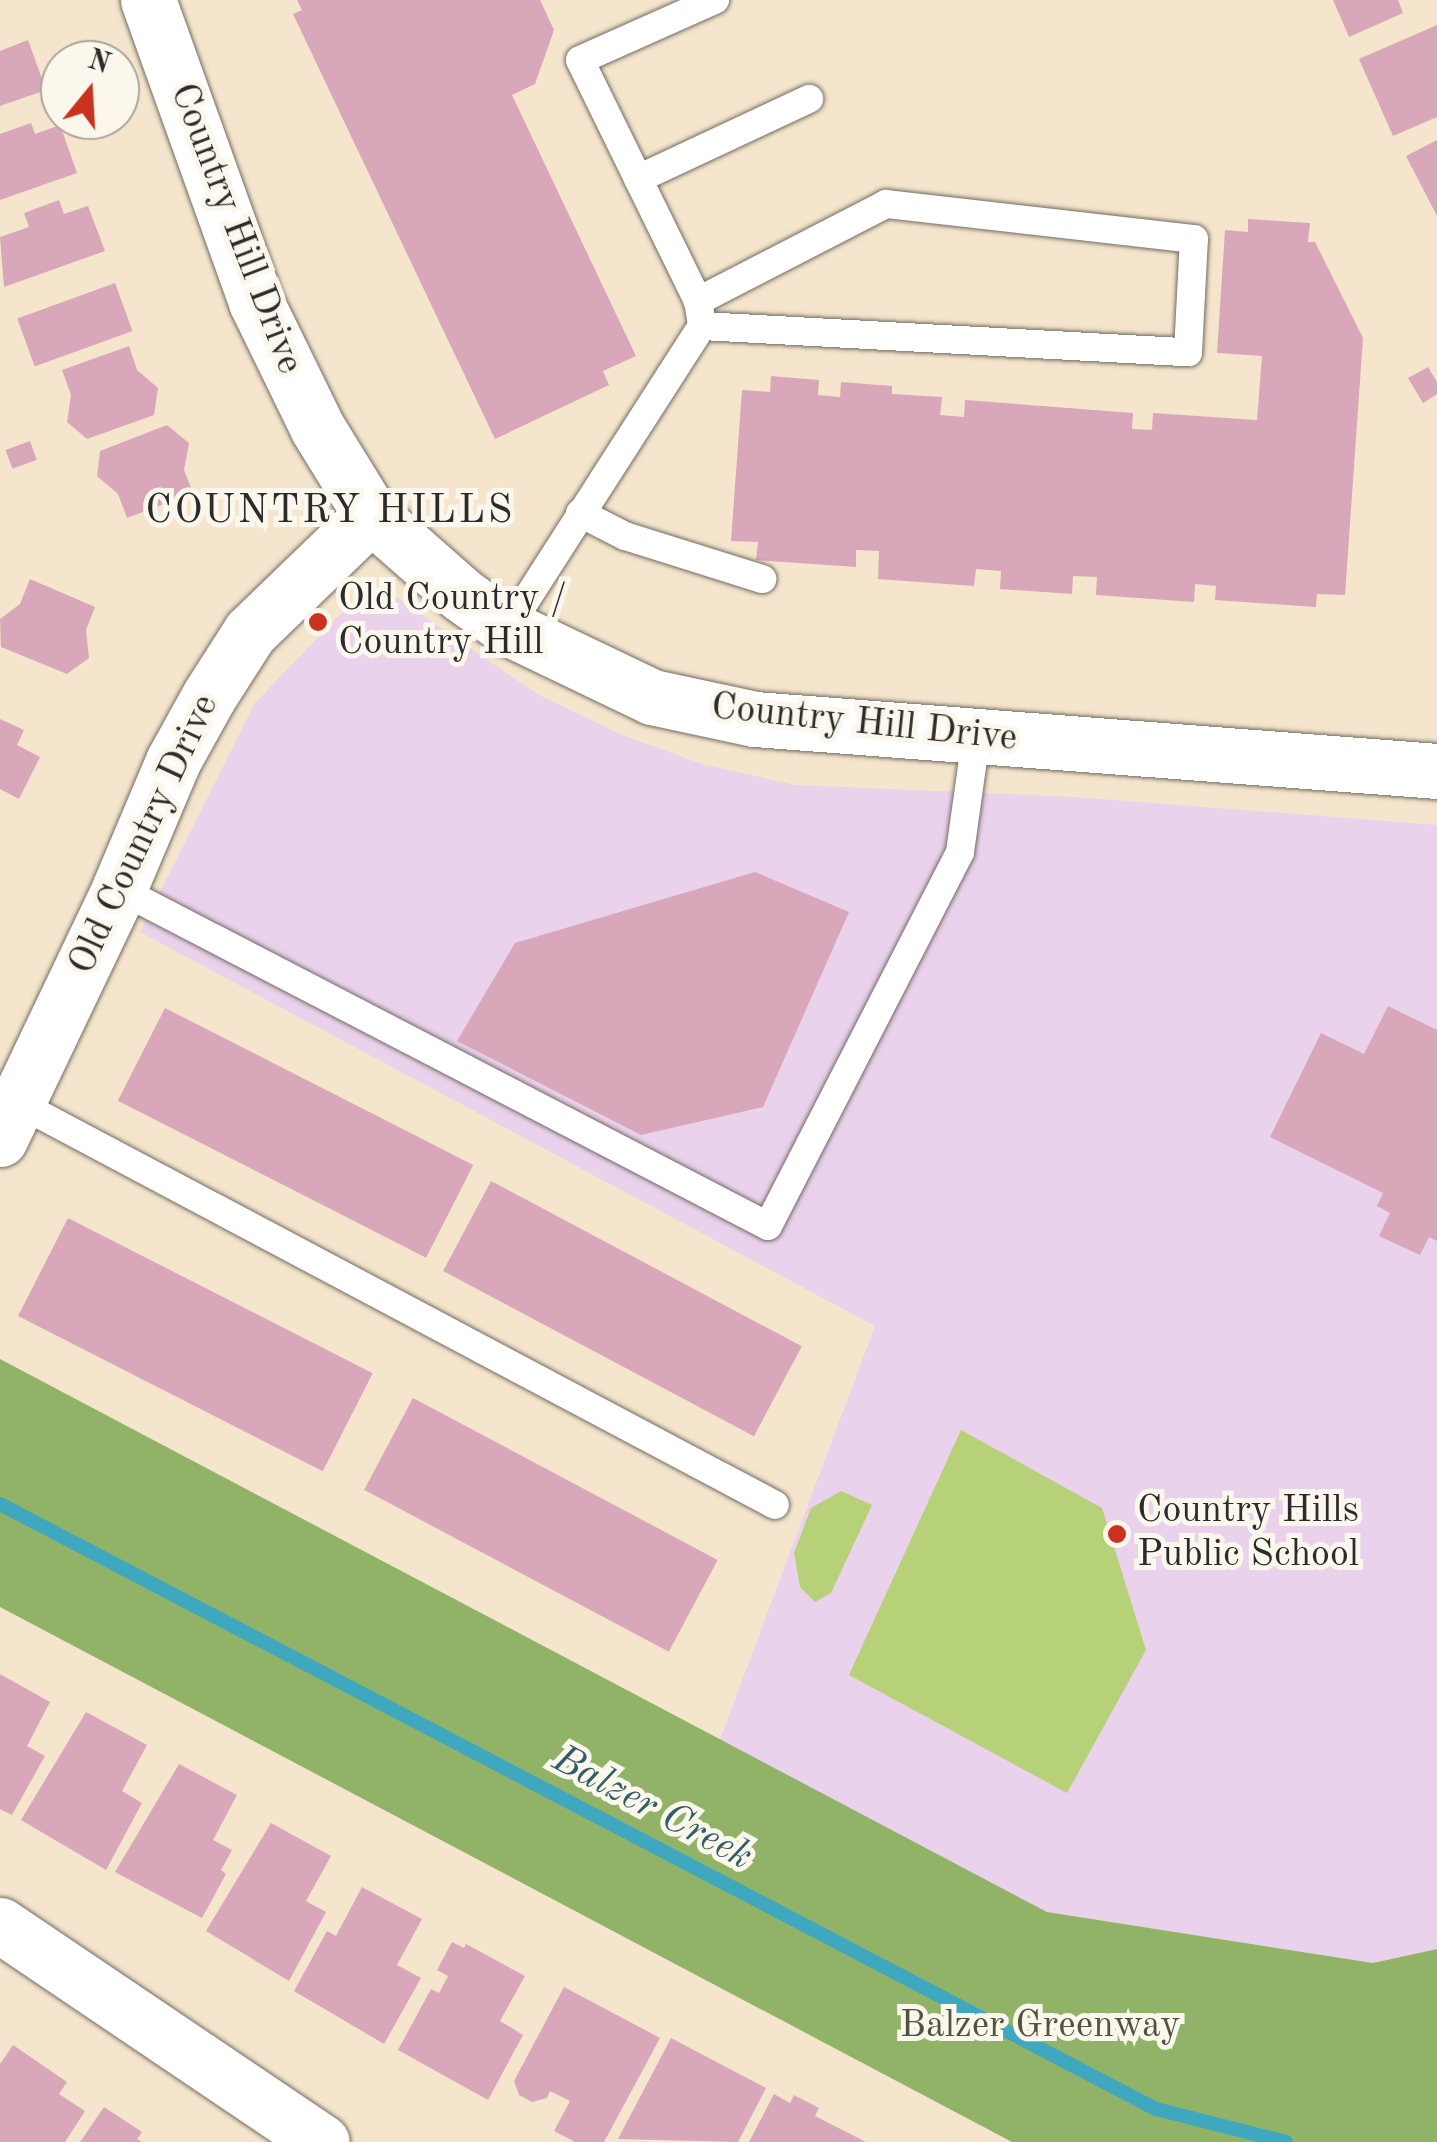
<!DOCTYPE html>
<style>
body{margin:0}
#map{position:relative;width:1437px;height:2142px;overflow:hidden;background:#f5e5cc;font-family:"Old Standard TT",serif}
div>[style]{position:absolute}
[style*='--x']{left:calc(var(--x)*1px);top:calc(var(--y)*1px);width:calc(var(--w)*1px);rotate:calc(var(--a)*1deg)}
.built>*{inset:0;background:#ead1ec}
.green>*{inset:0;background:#b6d177}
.forest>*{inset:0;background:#90b368}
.stream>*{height:14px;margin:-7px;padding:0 7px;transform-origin:7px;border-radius:7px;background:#3fa8bf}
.building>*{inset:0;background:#d8a7b9;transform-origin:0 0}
.roads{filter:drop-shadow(0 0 2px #726c63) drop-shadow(0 0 2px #726c63)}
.lane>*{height:28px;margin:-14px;padding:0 14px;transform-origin:14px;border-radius:14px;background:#fff}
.street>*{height:55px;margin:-27.5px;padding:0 27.5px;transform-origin:27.5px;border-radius:27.5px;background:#fff}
.dots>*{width:28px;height:28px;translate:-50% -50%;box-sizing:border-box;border:5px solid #fbf7ec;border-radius:50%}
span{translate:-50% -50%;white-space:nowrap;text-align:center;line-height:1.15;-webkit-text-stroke:10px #fbf7ec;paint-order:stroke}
.street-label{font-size:38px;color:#2b2b2b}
.poi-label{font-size:38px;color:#2b2b2b}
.left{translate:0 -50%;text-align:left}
.park-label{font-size:38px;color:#4e543e}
.neighbourhood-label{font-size:40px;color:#2b2b2b;letter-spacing:2.5px}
.water-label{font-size:40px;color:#335d66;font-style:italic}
.north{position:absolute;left:40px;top:40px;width:100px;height:100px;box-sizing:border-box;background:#fbf7ec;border:2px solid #a8a59f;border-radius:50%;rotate:18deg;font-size:28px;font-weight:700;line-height:40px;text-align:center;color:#2b2b2b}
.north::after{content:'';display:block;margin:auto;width:35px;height:45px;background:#c8321e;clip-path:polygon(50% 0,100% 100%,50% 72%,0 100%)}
</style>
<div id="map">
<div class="built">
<div style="clip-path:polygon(396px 597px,537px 694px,622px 735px,705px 765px,795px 785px,1074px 797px,1437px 825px,1437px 1949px,1373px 1963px,1047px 1912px,719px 1742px,875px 1326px,140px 932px,255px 703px,356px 598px)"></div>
</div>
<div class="green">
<div style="clip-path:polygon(961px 1430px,1102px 1508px,1146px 1650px,1067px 1793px,849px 1675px)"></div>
<div style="clip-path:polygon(841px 1491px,872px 1505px,831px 1593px,815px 1602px,800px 1587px,794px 1553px,811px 1508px)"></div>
</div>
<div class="forest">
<div style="clip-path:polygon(0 1359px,1047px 1912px,1373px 1963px,1437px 1949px,1437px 2142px,1012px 2142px,0 1607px)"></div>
</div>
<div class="stream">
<div style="--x:0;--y:1504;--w:1305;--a:27.63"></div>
<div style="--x:1156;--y:2109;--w:134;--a:14.2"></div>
</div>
<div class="building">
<div style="clip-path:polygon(297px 0,540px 0,554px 30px,535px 84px,512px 95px,636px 356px,603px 371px,609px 385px,495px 439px,293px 14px,302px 10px)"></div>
<div style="clip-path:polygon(1333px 0,1398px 0,1403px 13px,1349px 37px)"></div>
<div style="clip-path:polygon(1437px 25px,1437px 117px,1393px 136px,1359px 59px)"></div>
<div style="clip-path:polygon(28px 40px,46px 90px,0 106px,0 51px)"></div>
<div style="clip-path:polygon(31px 123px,35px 134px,60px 125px,77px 173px,0 200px,0 134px)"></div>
<div style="clip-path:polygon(1437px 140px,1437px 216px,1406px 156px)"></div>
<div style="clip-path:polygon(59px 200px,64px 214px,88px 206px,105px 251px,4px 287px,0 237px,29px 227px,24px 213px)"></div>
<div style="clip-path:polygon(1248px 219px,1310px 223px,1308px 242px,1315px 242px,1363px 338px,1345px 595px,1317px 594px,1316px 607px,1215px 600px,1216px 586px,1195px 584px,1194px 602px,1096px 595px,1097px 577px,1073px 576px,1072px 594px,1000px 589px,1001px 571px,976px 569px,974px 586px,878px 579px,879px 551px,856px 550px,856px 567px,756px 560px,758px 542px,731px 541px,742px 390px,770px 392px,771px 376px,819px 380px,818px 395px,840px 397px,841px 382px,892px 386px,892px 394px,942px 397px,940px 415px,964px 417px,965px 400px,1133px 413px,1132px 429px,1152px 430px,1153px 413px,1257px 420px,1262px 356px,1217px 353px,1225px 230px,1248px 232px)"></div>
<div style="left:115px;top:283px;width:51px;height:104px;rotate:70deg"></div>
<div style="clip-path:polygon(129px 346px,137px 370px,158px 388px,154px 415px,87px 439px,67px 422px,71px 395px,62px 370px)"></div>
<div style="clip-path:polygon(1428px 367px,1437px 382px,1437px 394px,1423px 403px,1408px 378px)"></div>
<div style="clip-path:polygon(167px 425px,189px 443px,184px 470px,193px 493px,127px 518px,118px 494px,97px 476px,100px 451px)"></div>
<div style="left:30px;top:441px;width:20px;height:26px;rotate:70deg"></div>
<div style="clip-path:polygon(30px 579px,95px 607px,86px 630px,89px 658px,67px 674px,1px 647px,0 619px,20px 604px)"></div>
<div style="clip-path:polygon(0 719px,24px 730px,17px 745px,40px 757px,19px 799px,0 789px)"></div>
<div style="clip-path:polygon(755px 872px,849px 912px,763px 1107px,641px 1135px,457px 1041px,515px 943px)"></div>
<div style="clip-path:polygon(1388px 1006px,1437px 1030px,1437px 1241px,1429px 1237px,1420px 1255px,1379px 1236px,1390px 1213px,1377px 1206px,1383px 1193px,1270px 1137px,1321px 1033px,1364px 1054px)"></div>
<div style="left:165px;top:1008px;width:346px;height:104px;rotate:27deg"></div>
<div style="left:491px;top:1181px;width:352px;height:102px;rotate:28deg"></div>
<div style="left:68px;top:1218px;width:342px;height:110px;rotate:27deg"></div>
<div style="left:413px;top:1398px;width:345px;height:104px;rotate:28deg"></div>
<div style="clip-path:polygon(0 1674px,50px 1702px,27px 1746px,45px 1756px,12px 1815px,0 1809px)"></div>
<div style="clip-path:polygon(86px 1712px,147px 1745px,122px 1791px,142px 1803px,106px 1870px,21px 1820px)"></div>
<div style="clip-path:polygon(179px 1764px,237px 1795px,213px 1840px,232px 1850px,221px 1870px,226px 1874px,202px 1918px,115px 1872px)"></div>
<div style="clip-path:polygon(271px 1823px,331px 1856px,306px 1901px,326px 1912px,289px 1981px,206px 1931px)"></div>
<div style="clip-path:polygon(362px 1887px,422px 1919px,397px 1965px,421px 1978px,384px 2044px,294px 1991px,327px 1931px,336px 1936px)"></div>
<div style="clip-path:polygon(452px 1942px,464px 1948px,466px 1944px,525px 1976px,500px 2021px,523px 2035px,488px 2100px,398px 2050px,431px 1989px,439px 1993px,448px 1976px,437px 1970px)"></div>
<div style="clip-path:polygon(564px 1987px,660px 2038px,604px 2142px,575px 2142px,554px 2131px,570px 2101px,550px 2091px,547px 2098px,532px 2102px,519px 2095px,514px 2081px)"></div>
<div style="clip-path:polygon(671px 2038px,766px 2088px,738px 2142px,618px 2139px)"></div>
<div style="clip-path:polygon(13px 2045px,67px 2082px,59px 2094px,85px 2111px,65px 2142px,0 2142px,0 2064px)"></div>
<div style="clip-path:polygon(774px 2094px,790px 2103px,794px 2095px,819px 2108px,815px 2116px,866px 2142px,749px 2142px)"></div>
<div style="clip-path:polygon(104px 2107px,142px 2132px,137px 2139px,142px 2142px,80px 2142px)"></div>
</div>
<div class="roads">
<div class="lane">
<div style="--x:638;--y:179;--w:189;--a:-25.1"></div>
<div style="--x:701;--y:319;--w:18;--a:-99"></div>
<div style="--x:698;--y:301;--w:268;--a:-116.1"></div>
<div style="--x:580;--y:60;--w:148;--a:-24"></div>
<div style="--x:580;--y:513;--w:51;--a:27.1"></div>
<div style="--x:625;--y:536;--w:144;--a:17.4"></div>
<div style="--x:508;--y:628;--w:359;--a:-57.3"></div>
<div style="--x:702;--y:326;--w:487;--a:3.1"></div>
<div style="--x:1188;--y:352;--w:113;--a:-87"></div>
<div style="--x:1194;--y:239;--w:310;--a:-173.5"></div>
<div style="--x:886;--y:204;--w:212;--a:152.7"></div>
<div style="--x:119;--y:889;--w:731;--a:27.44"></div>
<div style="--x:768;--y:1226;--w:420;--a:-62.8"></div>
<div style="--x:960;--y:852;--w:115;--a:-82"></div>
<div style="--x:18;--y:1103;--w:857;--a:27.97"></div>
</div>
<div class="street">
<div style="--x:148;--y:0;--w:321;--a:70.3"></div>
<div style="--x:256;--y:302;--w:141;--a:64"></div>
<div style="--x:318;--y:429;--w:101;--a:58.4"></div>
<div style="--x:371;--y:515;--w:121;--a:41.3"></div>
<div style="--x:462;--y:595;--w:57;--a:35.7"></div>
<div style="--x:508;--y:628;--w:160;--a:25.6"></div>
<div style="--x:652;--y:697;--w:105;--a:12.1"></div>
<div style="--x:755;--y:719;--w:684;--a:4.36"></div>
<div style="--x:0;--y:1139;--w:277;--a:-64.5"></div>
<div style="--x:119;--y:889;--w:139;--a:-67.1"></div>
<div style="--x:173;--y:761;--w:74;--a:-61"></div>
<div style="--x:209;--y:696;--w:76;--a:-57.4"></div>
<div style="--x:250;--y:632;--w:168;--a:-44"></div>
<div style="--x:0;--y:1925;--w:388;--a:34"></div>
</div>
</div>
<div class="dots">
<div style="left:318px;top:622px;background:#c8321e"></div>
<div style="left:1117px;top:1534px;background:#c8321e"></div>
</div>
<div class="street-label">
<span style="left:235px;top:229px;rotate:69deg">Country Hill Drive</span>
<span style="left:864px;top:724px;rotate:6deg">Country Hill Drive</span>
<span style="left:145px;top:835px;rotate:-65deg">Old Country Drive</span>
</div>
<div class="poi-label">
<span class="left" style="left:338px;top:622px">Old Country /<br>Country Hill</span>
<span class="left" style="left:1137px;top:1534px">Country Hills<br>Public School</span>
</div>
<div class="park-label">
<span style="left:1040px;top:2027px">Balzer Greenway</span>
</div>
<div class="neighbourhood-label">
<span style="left:330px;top:512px">COUNTRY HILLS</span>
</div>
<div class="water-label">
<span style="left:652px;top:1809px;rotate:28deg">Balzer Creek</span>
</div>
<div class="north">N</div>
</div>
